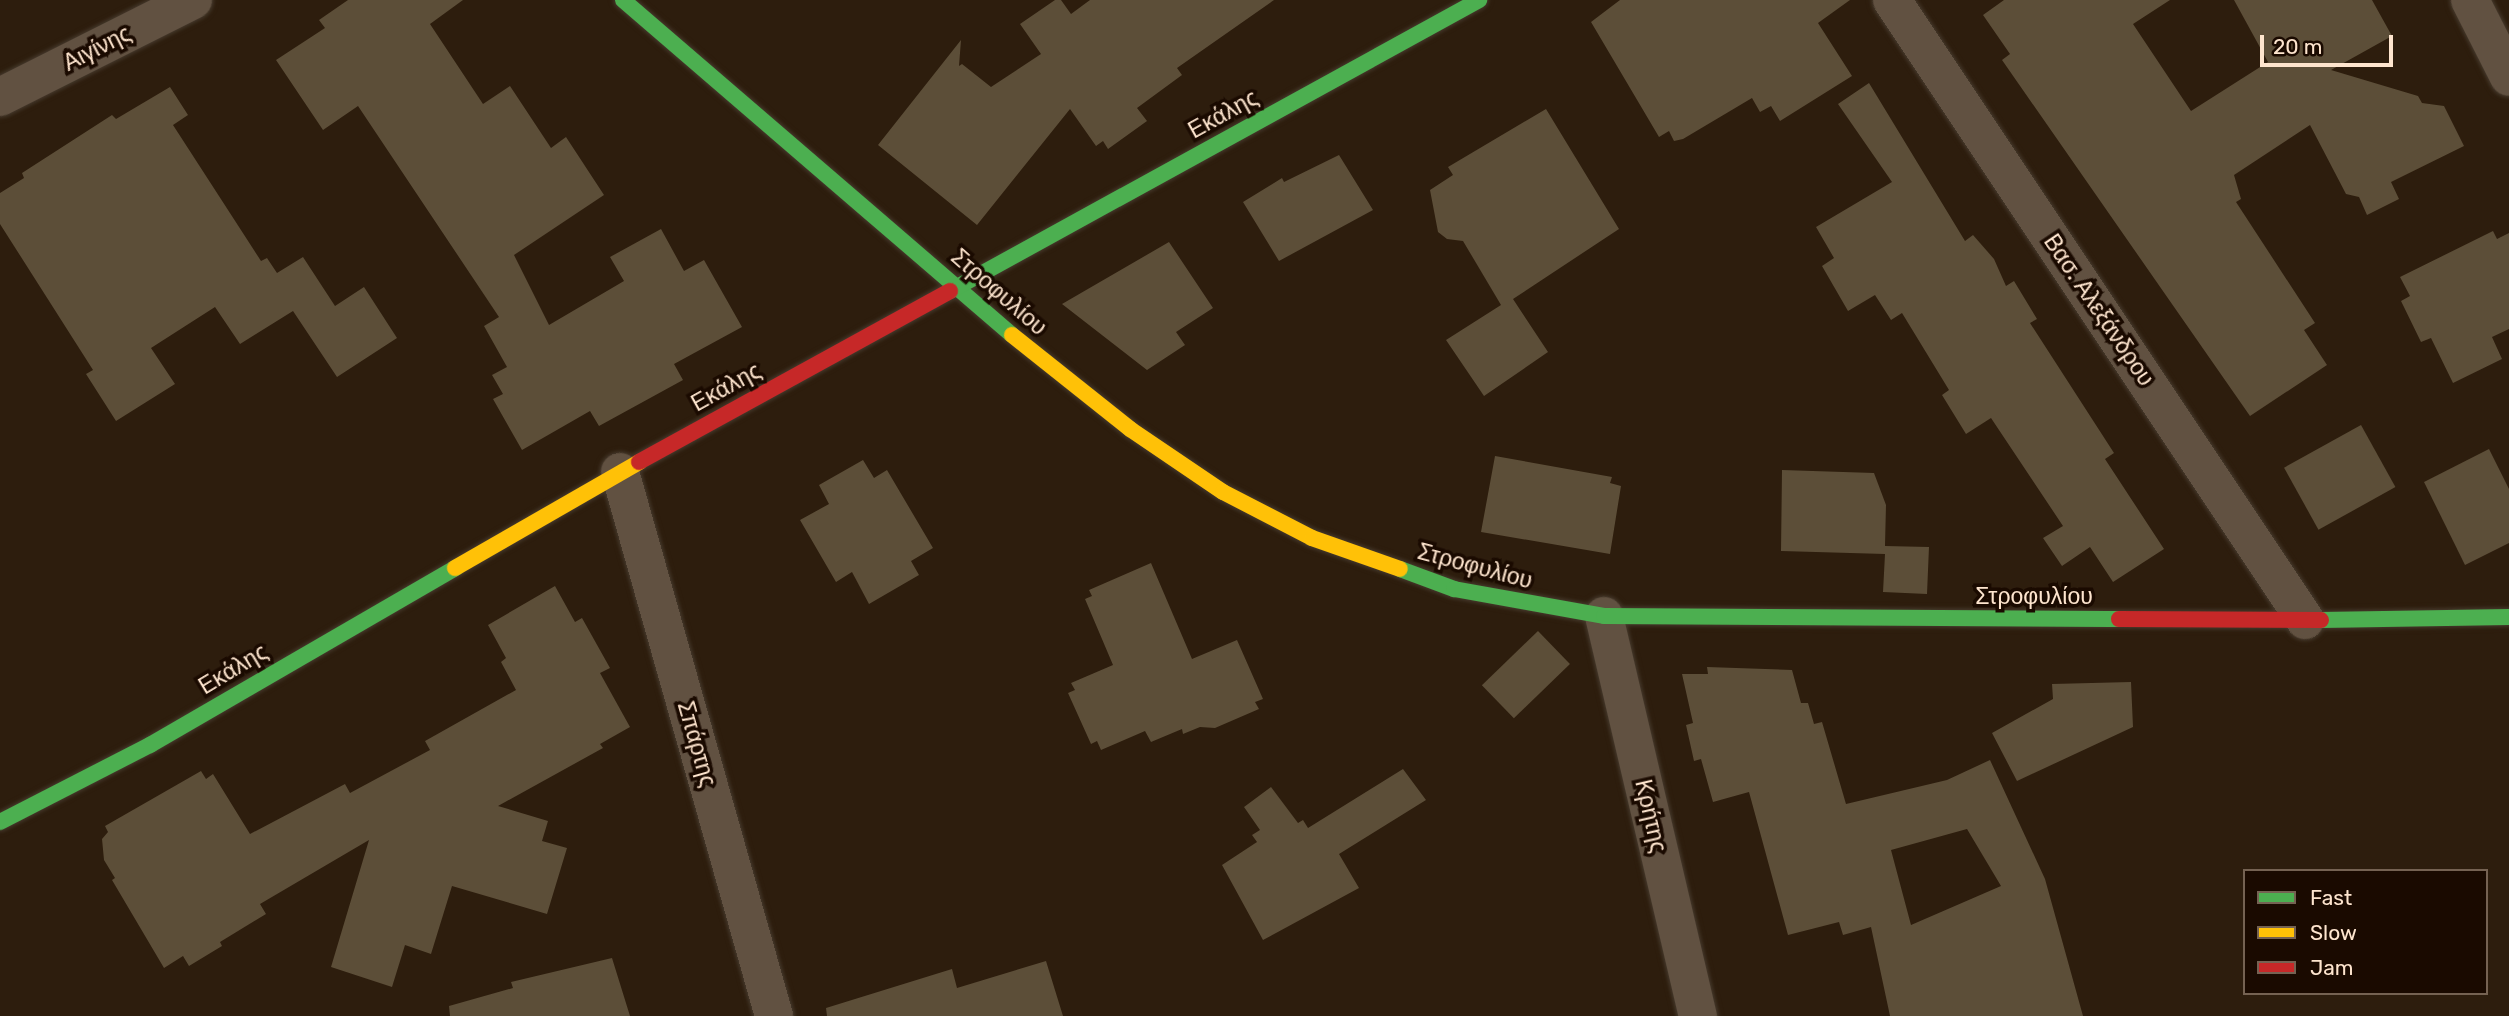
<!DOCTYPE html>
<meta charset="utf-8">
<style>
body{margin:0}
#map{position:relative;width:2509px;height:1016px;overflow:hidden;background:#2d1d0d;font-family:Rubik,sans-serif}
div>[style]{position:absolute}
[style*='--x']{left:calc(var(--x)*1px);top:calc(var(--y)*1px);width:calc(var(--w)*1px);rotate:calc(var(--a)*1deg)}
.building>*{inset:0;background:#5c4e38;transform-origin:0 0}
.roads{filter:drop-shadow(0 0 2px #463a2d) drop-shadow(0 0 2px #463a2d)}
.street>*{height:38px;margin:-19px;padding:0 19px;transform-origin:19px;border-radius:19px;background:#615141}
.fast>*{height:16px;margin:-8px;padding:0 8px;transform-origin:8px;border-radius:8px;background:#4caf50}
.slow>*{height:16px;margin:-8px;padding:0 8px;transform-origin:8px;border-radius:8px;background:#ffc107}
.jam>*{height:16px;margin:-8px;padding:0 8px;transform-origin:8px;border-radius:8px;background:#c62828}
span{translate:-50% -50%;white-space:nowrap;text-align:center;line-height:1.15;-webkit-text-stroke:7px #1a0a00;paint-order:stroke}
.street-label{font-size:23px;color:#fee5ce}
.legend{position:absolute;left:2243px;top:869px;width:245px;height:126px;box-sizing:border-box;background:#1a0a00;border:2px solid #756252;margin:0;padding:9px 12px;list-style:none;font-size:21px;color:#fee5ce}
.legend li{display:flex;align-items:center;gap:14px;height:35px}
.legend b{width:35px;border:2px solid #756252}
.scale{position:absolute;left:2260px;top:35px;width:133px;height:32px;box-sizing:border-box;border:4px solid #fee5ce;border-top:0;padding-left:9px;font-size:21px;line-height:24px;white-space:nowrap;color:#fee5ce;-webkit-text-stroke:5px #1a0a00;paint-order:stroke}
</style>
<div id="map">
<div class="building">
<div style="clip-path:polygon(348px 0,463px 0,430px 24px,483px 104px,510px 86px,551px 148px,566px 137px,604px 195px,514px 255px,549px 325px,624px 281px,610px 257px,661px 229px,684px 271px,704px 260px,742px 327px,674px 364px,683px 380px,599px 426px,590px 411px,522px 450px,493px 399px,503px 394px,492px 375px,507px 367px,484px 326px,499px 317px,358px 106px,323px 130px,276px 60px,325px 28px,319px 20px)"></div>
<div style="clip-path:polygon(1055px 0,1061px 0,1071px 14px,1090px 0,1274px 0,1177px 68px,1182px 75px,1137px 108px,1147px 121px,1108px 149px,1103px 141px,1096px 146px,1070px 109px,977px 225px,878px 145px,961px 40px,959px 66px,962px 64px,991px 87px,1041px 54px,1020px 24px)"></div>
<div style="clip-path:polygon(1620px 0,1850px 0,1818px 23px,1852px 76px,1780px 121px,1771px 106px,1760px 112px,1752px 98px,1683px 139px,1674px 141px,1669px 131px,1659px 137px,1591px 22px)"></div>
<div style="clip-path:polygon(2004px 0,2170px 0,2133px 24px,2191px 111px,2268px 62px,2234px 0,2372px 0,2392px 36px,2331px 70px,2418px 96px,2422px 103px,2444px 106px,2464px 146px,2391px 182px,2399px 199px,2367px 215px,2359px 197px,2346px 194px,2310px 125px,2234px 175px,2241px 199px,2236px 202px,2315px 323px,2304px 330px,2327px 365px,2250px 416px,2002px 60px,2010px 54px,1983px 15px)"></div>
<div style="clip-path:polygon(1869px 83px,1965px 241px,1973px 235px,1994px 259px,2006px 286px,2014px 281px,2037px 319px,2030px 323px,2114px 453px,2105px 459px,2164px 549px,2113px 582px,2090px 547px,2062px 566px,2043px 538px,2063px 526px,1991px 418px,1966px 434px,1942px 395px,1949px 390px,1902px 313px,1891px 320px,1875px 295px,1848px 311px,1822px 266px,1834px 258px,1816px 227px,1892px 182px,1838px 104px)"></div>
<div style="clip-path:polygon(170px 87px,188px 115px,173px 125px,261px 261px,267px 258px,277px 273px,303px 257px,335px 306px,364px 287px,397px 338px,337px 377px,293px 311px,240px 344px,215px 307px,151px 348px,175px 384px,116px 421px,86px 374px,93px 370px,0 224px,0 193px,24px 178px,22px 173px,112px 115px,116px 119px)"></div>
<div style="clip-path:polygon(1546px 109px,1619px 229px,1513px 299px,1548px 352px,1484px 396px,1446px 340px,1501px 305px,1463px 241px,1447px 239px,1438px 232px,1430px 190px,1453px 175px,1448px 167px)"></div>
<div style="clip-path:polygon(1339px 155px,1373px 210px,1279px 261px,1243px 202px,1282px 178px,1284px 182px)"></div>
<div style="clip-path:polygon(2493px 231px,2497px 239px,2509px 233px,2509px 329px,2492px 337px,2502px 359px,2453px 383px,2431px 338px,2421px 342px,2401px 301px,2410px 296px,2400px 277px)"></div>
<div style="clip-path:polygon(1169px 242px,1213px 308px,1176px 332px,1185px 345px,1147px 370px,1062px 304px)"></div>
<div style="left:2361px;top:425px;width:71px;height:88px;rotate:61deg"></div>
<div style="clip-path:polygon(2489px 449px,2509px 489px,2509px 543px,2465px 565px,2424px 482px)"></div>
<div style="clip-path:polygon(1495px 456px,1612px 477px,1610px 483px,1621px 486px,1610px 554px,1481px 532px)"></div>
<div style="clip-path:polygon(863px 460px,874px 478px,887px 470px,933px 548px,911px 561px,919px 575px,869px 604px,852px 572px,836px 582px,800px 520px,829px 504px,819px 485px)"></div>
<div style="clip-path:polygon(1782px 470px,1874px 473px,1886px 505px,1885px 546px,1929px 547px,1927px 594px,1883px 592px,1885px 554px,1781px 551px)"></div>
<div style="clip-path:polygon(1151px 563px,1192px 659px,1237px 640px,1263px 699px,1255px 702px,1259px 709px,1215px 728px,1200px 727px,1183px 734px,1182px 729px,1151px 742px,1145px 731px,1101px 750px,1097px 741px,1091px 744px,1068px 693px,1075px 690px,1071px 683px,1113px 665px,1085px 599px,1092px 596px,1089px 590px)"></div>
<div style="clip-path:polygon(555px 586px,575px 622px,582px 618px,610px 668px,600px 673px,630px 727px,600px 744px,603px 748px,498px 806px,548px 821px,542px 841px,567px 848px,547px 914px,452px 886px,431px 954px,405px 945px,392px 987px,331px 967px,369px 840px,260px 904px,266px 914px,220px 942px,222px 946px,189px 966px,183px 956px,164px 968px,112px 880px,115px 878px,104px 860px,102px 839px,108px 832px,105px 826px,201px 771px,206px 779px,213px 774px,250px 834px,345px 784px,350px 793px,430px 750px,425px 741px,516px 690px,501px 662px,506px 658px,488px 625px)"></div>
<div style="left:1538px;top:631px;width:46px;height:78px;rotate:46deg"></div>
<div style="clip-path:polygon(evenodd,1707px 667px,1792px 670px,1801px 703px,1808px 703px,1814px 724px,1822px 722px,1846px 804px,1947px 780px,1990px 760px,2045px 879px,2083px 1016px,1890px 1016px,1871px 927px,1843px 935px,1839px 922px,1788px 935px,1749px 792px,1713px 802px,1701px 759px,1694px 761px,1686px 725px,1693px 723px,1682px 674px,1708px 674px,1707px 667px,1967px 829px,2001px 886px,1911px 925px,1891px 850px,1967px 829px)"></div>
<div style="clip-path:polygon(2131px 682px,2133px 727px,2017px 781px,1992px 733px,2053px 699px,2052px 684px)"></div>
<div style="clip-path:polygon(1403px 769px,1426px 800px,1339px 854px,1359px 888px,1263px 940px,1222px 865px,1257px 842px,1252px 835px,1260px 830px,1244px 807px,1271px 787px,1298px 823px,1303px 820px,1308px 828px)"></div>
<div style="clip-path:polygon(612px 958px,630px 1016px,450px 1016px,449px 1006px,513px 988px,511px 982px)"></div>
<div style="clip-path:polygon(1046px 961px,1063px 1016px,827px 1016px,826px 1008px,952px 969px,957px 988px)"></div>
</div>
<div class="roads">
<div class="street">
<div style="--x:1892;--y:0;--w:745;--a:56.33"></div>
<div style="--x:2470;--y:0;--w:86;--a:63.1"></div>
<div style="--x:0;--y:97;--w:216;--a:-26.7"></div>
<div style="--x:620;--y:472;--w:565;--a:74.19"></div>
<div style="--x:1604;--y:616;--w:411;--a:76.8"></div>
</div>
<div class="fast">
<div style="--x:623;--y:0;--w:513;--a:40.73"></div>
<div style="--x:950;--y:291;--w:604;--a:-28.81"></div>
<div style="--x:1400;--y:569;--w:58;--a:20.3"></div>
<div style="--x:1454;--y:589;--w:152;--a:10.2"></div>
<div style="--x:1604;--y:616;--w:515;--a:0.33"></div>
<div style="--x:2321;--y:620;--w:188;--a:-0.9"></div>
<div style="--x:0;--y:822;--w:169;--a:-27.2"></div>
<div style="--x:150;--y:745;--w:353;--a:-30.1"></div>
</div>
<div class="slow">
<div style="--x:1012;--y:335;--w:151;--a:38.5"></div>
<div style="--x:1130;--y:429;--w:112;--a:34.1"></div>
<div style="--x:1223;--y:492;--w:100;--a:27.3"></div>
<div style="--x:1312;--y:538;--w:93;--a:19.4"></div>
<div style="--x:455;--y:568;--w:212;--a:-29.9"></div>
</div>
<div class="jam">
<div style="--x:639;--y:462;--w:355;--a:-28.8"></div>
<div style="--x:2119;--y:619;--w:202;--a:0.3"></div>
</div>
</div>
<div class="street-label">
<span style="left:97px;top:48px;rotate:-27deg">Αιγίνης</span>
<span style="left:1223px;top:114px;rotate:-29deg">Εκάλης</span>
<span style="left:999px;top:292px;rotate:41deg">Στροφυλίου</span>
<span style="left:2099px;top:310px;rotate:56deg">Βασ. Αλεξάνδρου</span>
<span style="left:726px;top:387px;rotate:-29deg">Εκάλης</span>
<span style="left:1475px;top:566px;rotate:15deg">Στροφυλίου</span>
<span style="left:2034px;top:596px">Στροφυλίου</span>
<span style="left:233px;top:669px;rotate:-31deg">Εκάλης</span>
<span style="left:697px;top:744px;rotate:74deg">Σπάρτης</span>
<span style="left:1651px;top:816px;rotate:77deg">Κρήτης</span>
</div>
<ul class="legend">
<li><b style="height:9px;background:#4caf50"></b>Fast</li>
<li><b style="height:9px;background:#ffc107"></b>Slow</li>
<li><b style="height:9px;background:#c62828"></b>Jam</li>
</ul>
<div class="scale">20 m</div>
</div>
